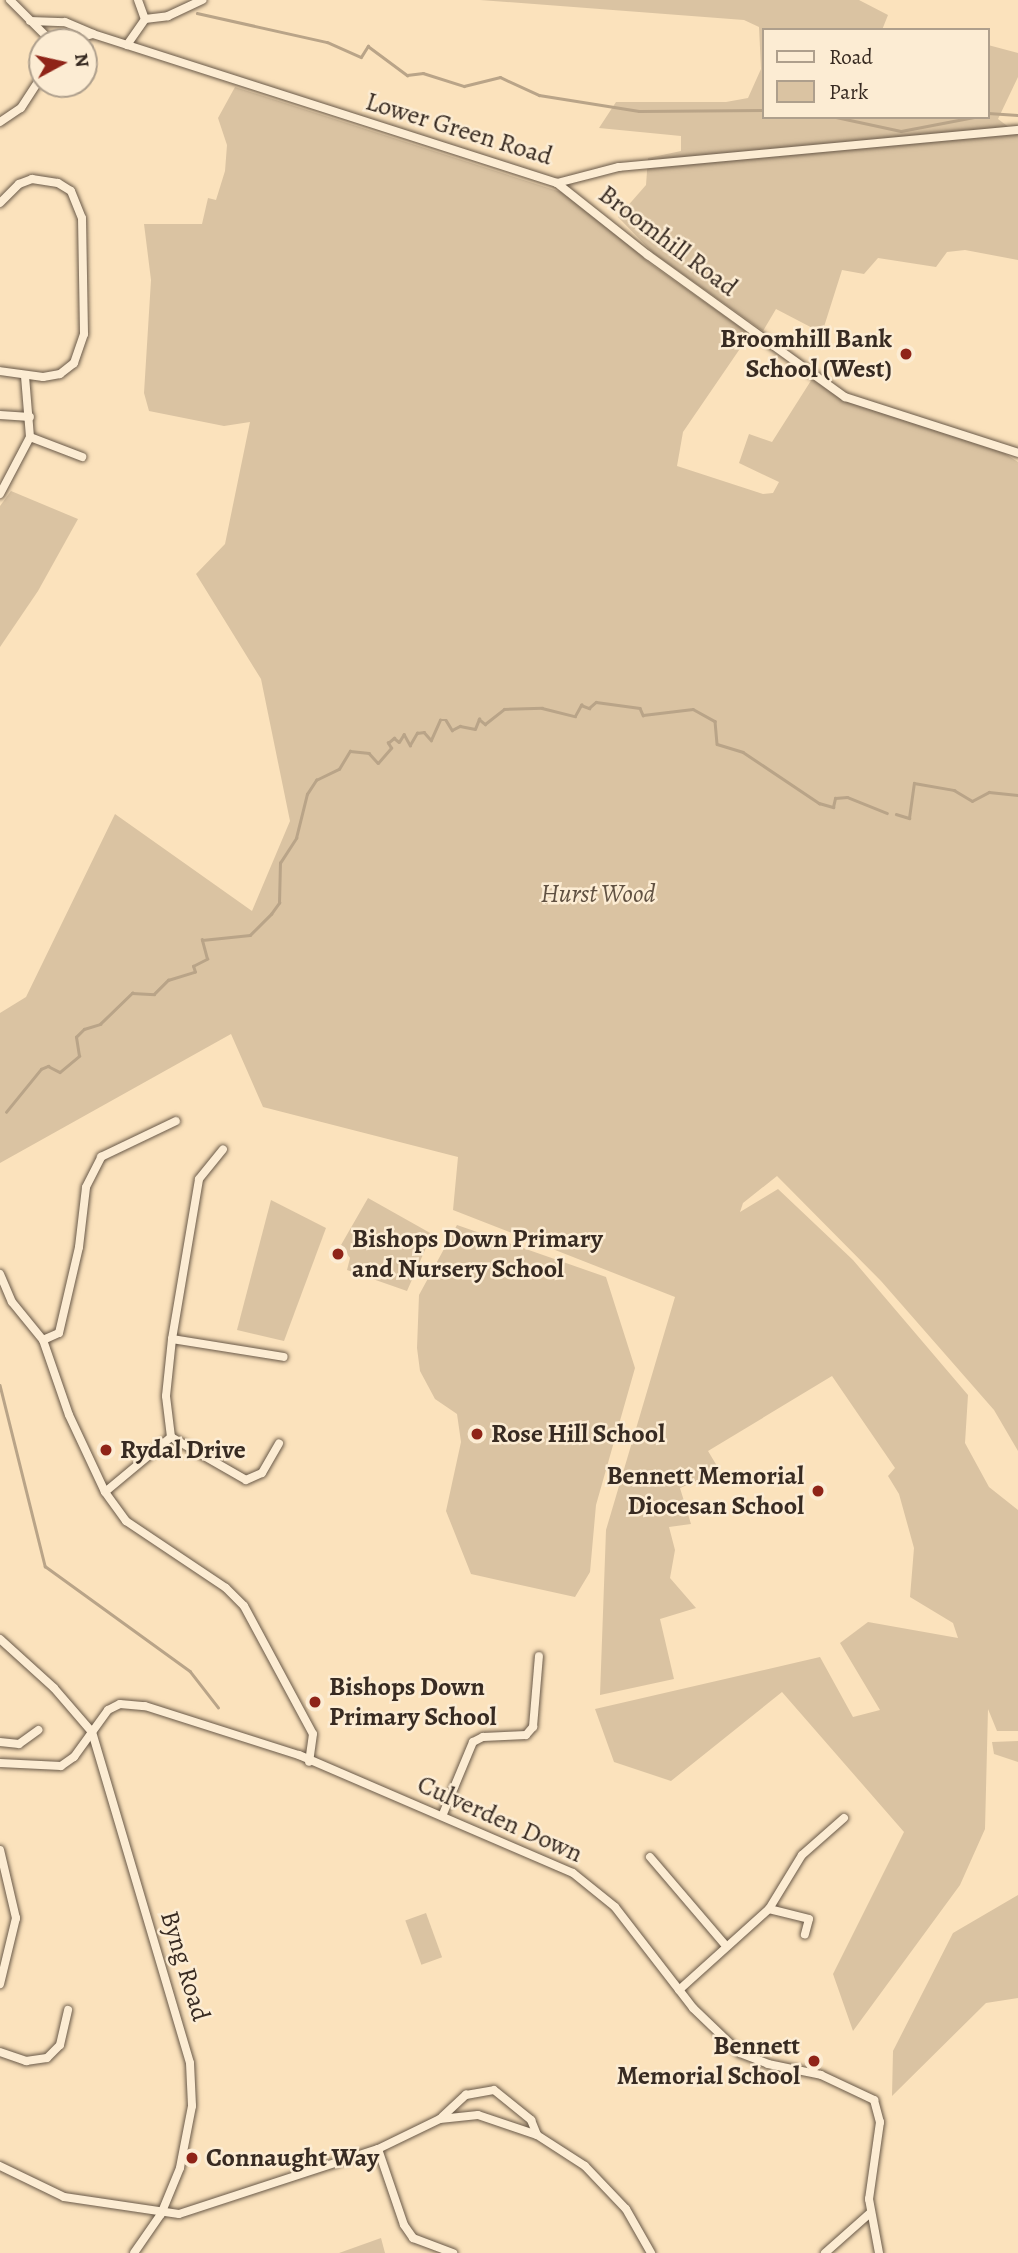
<!DOCTYPE html>
<style>
body{margin:0}
#map{position:relative;width:1018px;height:2253px;overflow:hidden;background:#fbe2bc;font-family:Alegreya,serif}
div>[style]{position:absolute}
[style*='--x']{left:calc(var(--x)*1px);top:calc(var(--y)*1px);width:calc(var(--w)*1px);rotate:calc(var(--a)*1deg)}
.green>*{inset:0;background:#dac3a2;transform-origin:0 0}
.stream>*{height:2.5px;margin:-1.25px;padding:0 1.25px;transform-origin:1.25px;border-radius:1.25px;background:#b9a488}
.roads{filter:drop-shadow(0 0 2px #695948) drop-shadow(0 0 2px #695948)}
.minor>*{height:8px;margin:-4px;padding:0 4px;transform-origin:4px;border-radius:4px;background:#fcecd3}
.dots>*{width:19px;height:19px;translate:-50% -50%;box-sizing:border-box;border:4px solid #fcecd3;border-radius:50%}
span{translate:-50% -50%;white-space:nowrap;text-align:center;line-height:1.15;-webkit-text-stroke:5px #fcecd3;paint-order:stroke}
.street-label{font-size:26px;color:#382b22}
.poi-label{font-size:26px;color:#382b22;font-weight:700}
.right{translate:-100% -50%;text-align:right}
.left{translate:0 -50%;text-align:left}
.park-label{font-size:26px;color:#605142;font-style:italic}
.legend{position:absolute;left:762px;top:28px;width:228px;height:91px;box-sizing:border-box;background:#fcecd3;border:2px solid #ae9f8c;margin:0;padding:9px 12px;list-style:none;font-size:21px;color:#382b22}
.legend li{display:flex;align-items:center;gap:14px;height:35px}
.legend b{width:35px;border:2px solid #ae9f8c}
.north{position:absolute;left:28px;top:28px;width:70px;height:70px;box-sizing:border-box;background:#fcecd3;border:2px solid #ae9f8c;border-radius:50%;rotate:82deg;font-size:19px;font-weight:700;line-height:28px;text-align:center;color:#382b22}
.north::after{content:'';display:block;margin:auto;width:24px;height:32px;background:#8f2418;clip-path:polygon(50% 0,100% 100%,50% 72%,0 100%)}
</style>
<div id="map">
<div class="green">
<div style="clip-path:polygon(480px 0,859px 0,888px 15px,882px 30px,764px 30px,764px 117px,988px 117px,988px 45px,1018px 53px,1018px 77px,998px 119px,1018px 134px,1018px 260px,965px 250px,947px 252px,936px 267px,878px 258px,864px 274px,842px 270px,822px 333px,776px 309px,763px 331px,653px 253px,618px 217px,646px 185px,648px 158px,681px 151px,681px 136px,599px 128px,616px 102px,726px 102px,748px 98px,761px 69px,759px 27px,744px 20px)"></div>
<div style="clip-path:polygon(235px 87px,561px 192px,597px 215px,648px 262px,750px 334px,683px 432px,677px 466px,763px 494px,773px 493px,779px 482px,739px 463px,749px 434px,772px 442px,812px 379px,846px 401px,1004px 453px,1018px 462px,1018px 1451px,994px 1410px,881px 1281px,777px 1176px,743px 1203px,740px 1212px,778px 1189px,853px 1260px,968px 1395px,965px 1443px,989px 1487px,1018px 1510px,1018px 1731px,997px 1731px,988px 1709px,985px 1829px,960px 1885px,853px 2031px,833px 1974px,904px 1832px,782px 1692px,671px 1781px,614px 1762px,595px 1709px,820px 1657px,853px 1717px,880px 1710px,840px 1643px,868px 1622px,958px 1638px,953px 1623px,910px 1597px,914px 1548px,899px 1494px,888px 1476px,895px 1468px,832px 1376px,708px 1451px,720px 1471px,680px 1488px,691px 1524px,669px 1527px,675px 1550px,670px 1578px,696px 1608px,660px 1619px,674px 1679px,600px 1695px,606px 1530px,675px 1297px,453px 1210px,458px 1157px,263px 1107px,231px 1034px,0 1163px,0 1013px,26px 997px,115px 814px,252px 911px,290px 821px,261px 679px,196px 574px,225px 544px,250px 422px,224px 426px,149px 411px,144px 393px,151px 280px,144px 224px,202px 224px,208px 198px,216px 200px,225px 171px,227px 145px,218px 118px)"></div>
<div style="clip-path:polygon(11px 491px,78px 519px,38px 591px,0 647px,0 506px)"></div>
<div style="clip-path:polygon(368px 1198px,432px 1234px,407px 1291px,347px 1270px,350px 1258px,341px 1245px)"></div>
<div style="clip-path:polygon(271px 1200px,326px 1228px,284px 1341px,237px 1330px)"></div>
<div style="clip-path:polygon(457px 1225px,606px 1277px,635px 1368px,596px 1505px,590px 1572px,575px 1597px,471px 1574px,446px 1511px,461px 1442px,457px 1414px,435px 1399px,420px 1371px,417px 1348px,419px 1295px)"></div>
<div style="clip-path:polygon(1018px 1741px,1018px 1762px,994px 1754px,992px 1742px)"></div>
<div style="clip-path:polygon(1018px 1895px,1018px 1998px,986px 2003px,892px 2096px,893px 2051px,953px 1933px)"></div>
<div style="left:426px;top:1913px;width:47px;height:22px;rotate:70deg"></div>
<div style="clip-path:polygon(381px 2238px,385px 2253px,339px 2253px)"></div>
</div>
<div class="stream">
<div style="--x:197;--y:13;--w:133;--a:12.6"></div>
<div style="--x:327;--y:42;--w:37;--a:24"></div>
<div style="--x:361;--y:57;--w:13;--a:-58"></div>
<div style="--x:368;--y:46;--w:49;--a:36.6"></div>
<div style="--x:407;--y:75;--w:16;--a:-7"></div>
<div style="--x:423;--y:73;--w:43;--a:17.6"></div>
<div style="--x:464;--y:86;--w:37;--a:-14"></div>
<div style="--x:500;--y:77;--w:43;--a:24.8"></div>
<div style="--x:539;--y:95;--w:101;--a:9.1"></div>
<div style="--x:639;--y:111;--w:125;--a:-0.5"></div>
<div style="--x:988;--y:113;--w:30;--a:4"></div>
<div style="--x:836;--y:117;--w:66;--a:12.2"></div>
<div style="--x:901;--y:131;--w:74;--a:-10.9"></div>
<div style="--x:896;--y:814;--w:14;--a:17"></div>
<div style="--x:909;--y:818;--w:35;--a:-82"></div>
<div style="--x:914;--y:783;--w:41;--a:9.9"></div>
<div style="--x:954;--y:790;--w:21;--a:31"></div>
<div style="--x:972;--y:801;--w:19;--a:-28"></div>
<div style="--x:989;--y:792;--w:29;--a:6"></div>
<div style="--x:6;--y:1112;--w:55;--a:-50.9"></div>
<div style="--x:41;--y:1069;--w:8;--a:-23"></div>
<div style="--x:48;--y:1066;--w:13;--a:27"></div>
<div style="--x:60;--y:1072;--w:25;--a:-40"></div>
<div style="--x:79;--y:1056;--w:19;--a:-99"></div>
<div style="--x:76;--y:1037;--w:11;--a:-45"></div>
<div style="--x:84;--y:1029;--w:17;--a:-17"></div>
<div style="--x:100;--y:1024;--w:45;--a:-44.1"></div>
<div style="--x:132;--y:993;--w:22;--a:3"></div>
<div style="--x:154;--y:994;--w:20;--a:-45"></div>
<div style="--x:168;--y:980;--w:28;--a:-17"></div>
<div style="--x:195;--y:972;--w:6;--a:-108"></div>
<div style="--x:193;--y:966;--w:16;--a:-27"></div>
<div style="--x:207;--y:959;--w:20;--a:-105"></div>
<div style="--x:202;--y:940;--w:48;--a:-5.9"></div>
<div style="--x:250;--y:935;--w:30;--a:-45"></div>
<div style="--x:271;--y:914;--w:14;--a:-54"></div>
<div style="--x:279;--y:903;--w:40;--a:-88.6"></div>
<div style="--x:280;--y:863;--w:30;--a:-57"></div>
<div style="--x:296;--y:838;--w:45;--a:-76"></div>
<div style="--x:307;--y:794;--w:17;--a:-57"></div>
<div style="--x:316;--y:780;--w:25;--a:-26"></div>
<div style="--x:339;--y:769;--w:21;--a:-59"></div>
<div style="--x:350;--y:751;--w:19;--a:6"></div>
<div style="--x:369;--y:753;--w:13;--a:48"></div>
<div style="--x:378;--y:763;--w:20;--a:-49"></div>
<div style="--x:391;--y:748;--w:6;--a:-121"></div>
<div style="--x:388;--y:743;--w:8;--a:-40"></div>
<div style="--x:394;--y:738;--w:6;--a:39"></div>
<div style="--x:399;--y:742;--w:9;--a:-58"></div>
<div style="--x:404;--y:734;--w:13;--a:61"></div>
<div style="--x:410;--y:745;--w:14;--a:-60"></div>
<div style="--x:417;--y:733;--w:7;--a:-8"></div>
<div style="--x:424;--y:732;--w:11;--a:49"></div>
<div style="--x:431;--y:740;--w:22;--a:-66"></div>
<div style="--x:440;--y:720;--w:6;--a:0"></div>
<div style="--x:446;--y:720;--w:12;--a:59"></div>
<div style="--x:452;--y:730;--w:9;--a:-27"></div>
<div style="--x:460;--y:726;--w:15;--a:11"></div>
<div style="--x:475;--y:729;--w:11;--a:-68"></div>
<div style="--x:479;--y:719;--w:8;--a:40"></div>
<div style="--x:485;--y:724;--w:24;--a:-38"></div>
<div style="--x:504;--y:709;--w:38;--a:-2"></div>
<div style="--x:542;--y:708;--w:34;--a:14"></div>
<div style="--x:575;--y:716;--w:13;--a:-61"></div>
<div style="--x:581;--y:705;--w:9;--a:21"></div>
<div style="--x:589;--y:708;--w:9;--a:-41"></div>
<div style="--x:596;--y:702;--w:44;--a:7.8"></div>
<div style="--x:640;--y:708;--w:8;--a:67"></div>
<div style="--x:643;--y:715;--w:50;--a:-6.8"></div>
<div style="--x:693;--y:709;--w:25;--a:29"></div>
<div style="--x:715;--y:721;--w:23;--a:85"></div>
<div style="--x:717;--y:744;--w:27;--a:17"></div>
<div style="--x:743;--y:752;--w:92;--a:33.9"></div>
<div style="--x:819;--y:803;--w:15;--a:16"></div>
<div style="--x:833;--y:807;--w:9;--a:-77"></div>
<div style="--x:835;--y:798;--w:12;--a:-5"></div>
<div style="--x:847;--y:797;--w:43;--a:21.8"></div>
<div style="--x:0;--y:1385;--w:187;--a:76"></div>
<div style="--x:45;--y:1566;--w:179;--a:35.9"></div>
<div style="--x:190;--y:1671;--w:46;--a:52.1"></div>
</div>
<div class="roads">
<div class="minor">
<div style="--x:10;--y:0;--w:59;--a:45"></div>
<div style="--x:138;--y:0;--w:20;--a:70"></div>
<div style="--x:30;--y:21;--w:35;--a:2"></div>
<div style="--x:65;--y:22;--w:30;--a:23"></div>
<div style="--x:66;--y:42;--w:28;--a:-17"></div>
<div style="--x:93;--y:34;--w:487;--a:17.8"></div>
<div style="--x:557;--y:183;--w:64;--a:-14.5"></div>
<div style="--x:619;--y:167;--w:401;--a:-5.3"></div>
<div style="--x:127;--y:45;--w:32;--a:-55"></div>
<div style="--x:145;--y:19;--w:23;--a:-7"></div>
<div style="--x:168;--y:16;--w:38;--a:-25"></div>
<div style="--x:0;--y:122;--w:25;--a:-34"></div>
<div style="--x:21;--y:108;--w:38;--a:-57"></div>
<div style="--x:557;--y:183;--w:116;--a:38.4"></div>
<div style="--x:648;--y:255;--w:243;--a:35.8"></div>
<div style="--x:845;--y:397;--w:182;--a:17.9"></div>
<div style="--x:0;--y:203;--w:27;--a:-45"></div>
<div style="--x:19;--y:184;--w:14;--a:-21"></div>
<div style="--x:32;--y:179;--w:26;--a:9"></div>
<div style="--x:58;--y:183;--w:15;--a:32"></div>
<div style="--x:71;--y:191;--w:29;--a:68"></div>
<div style="--x:82;--y:218;--w:116;--a:89"></div>
<div style="--x:84;--y:334;--w:31;--a:109"></div>
<div style="--x:74;--y:363;--w:18;--a:142"></div>
<div style="--x:60;--y:374;--w:17;--a:170"></div>
<div style="--x:43;--y:377;--w:43;--a:-172.1"></div>
<div style="--x:0;--y:415;--w:30;--a:4"></div>
<div style="--x:30;--y:437;--w:56;--a:21"></div>
<div style="--x:0;--y:494;--w:64;--a:-62.2"></div>
<div style="--x:30;--y:437;--w:61;--a:-94.7"></div>
<div style="--x:0;--y:1274;--w:30;--a:67"></div>
<div style="--x:12;--y:1302;--w:49;--a:50.8"></div>
<div style="--x:43;--y:1340;--w:79;--a:70.9"></div>
<div style="--x:69;--y:1415;--w:85;--a:64.9"></div>
<div style="--x:105;--y:1492;--w:36;--a:54"></div>
<div style="--x:126;--y:1521;--w:120;--a:33.8"></div>
<div style="--x:226;--y:1588;--w:25;--a:45"></div>
<div style="--x:244;--y:1606;--w:145;--a:61.7"></div>
<div style="--x:313;--y:1734;--w:28;--a:98"></div>
<div style="--x:172;--y:1339;--w:113;--a:9.1"></div>
<div style="--x:43;--y:1340;--w:17;--a:-24"></div>
<div style="--x:59;--y:1333;--w:88;--a:-76.9"></div>
<div style="--x:79;--y:1247;--w:60;--a:-83.3"></div>
<div style="--x:86;--y:1187;--w:34;--a:-63"></div>
<div style="--x:101;--y:1157;--w:83;--a:-25.6"></div>
<div style="--x:171;--y:1437;--w:86;--a:29.8"></div>
<div style="--x:246;--y:1480;--w:17;--a:-24"></div>
<div style="--x:262;--y:1473;--w:34;--a:-60"></div>
<div style="--x:105;--y:1492;--w:86;--a:-39.8"></div>
<div style="--x:171;--y:1437;--w:41;--a:-97"></div>
<div style="--x:166;--y:1396;--w:57;--a:-84"></div>
<div style="--x:172;--y:1339;--w:162;--a:-80.4"></div>
<div style="--x:199;--y:1179;--w:38;--a:-51"></div>
<div style="--x:0;--y:1639;--w:73;--a:42.2"></div>
<div style="--x:54;--y:1688;--w:58;--a:49.2"></div>
<div style="--x:92;--y:1732;--w:345;--a:73.5"></div>
<div style="--x:190;--y:2063;--w:43;--a:87.3"></div>
<div style="--x:192;--y:2106;--w:63;--a:101"></div>
<div style="--x:180;--y:2168;--w:50;--a:112.4"></div>
<div style="--x:161;--y:2214;--w:47;--a:124.7"></div>
<div style="--x:0;--y:1742;--w:19;--a:6"></div>
<div style="--x:19;--y:1744;--w:24;--a:-36"></div>
<div style="--x:0;--y:1763;--w:61;--a:2.8"></div>
<div style="--x:61;--y:1766;--w:16;--a:-35"></div>
<div style="--x:74;--y:1757;--w:58;--a:-54.1"></div>
<div style="--x:108;--y:1710;--w:13;--a:-27"></div>
<div style="--x:120;--y:1704;--w:25;--a:5"></div>
<div style="--x:145;--y:1706;--w:162;--a:17.7"></div>
<div style="--x:299;--y:1755;--w:298;--a:23.3"></div>
<div style="--x:573;--y:1873;--w:54;--a:39"></div>
<div style="--x:615;--y:1907;--w:128;--a:52.3"></div>
<div style="--x:693;--y:2008;--w:65;--a:43.8"></div>
<div style="--x:740;--y:2053;--w:30;--a:21"></div>
<div style="--x:768;--y:2064;--w:54;--a:11.7"></div>
<div style="--x:821;--y:2075;--w:59;--a:25.3"></div>
<div style="--x:874;--y:2100;--w:23;--a:75"></div>
<div style="--x:880;--y:2122;--w:78;--a:98.1"></div>
<div style="--x:869;--y:2199;--w:55;--a:79.5"></div>
<div style="--x:443;--y:1814;--w:78;--a:-67.4"></div>
<div style="--x:473;--y:1742;--w:11;--a:-27"></div>
<div style="--x:483;--y:1737;--w:43;--a:-2.7"></div>
<div style="--x:526;--y:1735;--w:11;--a:-49"></div>
<div style="--x:533;--y:1727;--w:71;--a:-85.2"></div>
<div style="--x:0;--y:1850;--w:70;--a:76.8"></div>
<div style="--x:16;--y:1918;--w:68;--a:103.6"></div>
<div style="--x:650;--y:1857;--w:117;--a:49.5"></div>
<div style="--x:769;--y:1909;--w:41;--a:14"></div>
<div style="--x:809;--y:1919;--w:16;--a:105"></div>
<div style="--x:679;--y:1990;--w:121;--a:-42"></div>
<div style="--x:769;--y:1909;--w:63;--a:-58.6"></div>
<div style="--x:802;--y:1855;--w:56;--a:-41.4"></div>
<div style="--x:0;--y:2052;--w:28;--a:19"></div>
<div style="--x:26;--y:2061;--w:21;--a:-8"></div>
<div style="--x:47;--y:2058;--w:18;--a:-45"></div>
<div style="--x:60;--y:2045;--w:36;--a:-77"></div>
<div style="--x:442;--y:2117;--w:33;--a:-43"></div>
<div style="--x:466;--y:2095;--w:28;--a:-10"></div>
<div style="--x:494;--y:2090;--w:48;--a:39"></div>
<div style="--x:531;--y:2120;--w:16;--a:68"></div>
<div style="--x:378;--y:2149;--w:80;--a:71.1"></div>
<div style="--x:404;--y:2225;--w:16;--a:55"></div>
<div style="--x:413;--y:2238;--w:43;--a:20.6"></div>
<div style="--x:0;--y:2166;--w:71;--a:25.8"></div>
<div style="--x:64;--y:2197;--w:116;--a:8.4"></div>
<div style="--x:179;--y:2214;--w:209;--a:-18.1"></div>
<div style="--x:378;--y:2149;--w:69;--a:-25.8"></div>
<div style="--x:440;--y:2119;--w:38;--a:-6"></div>
<div style="--x:478;--y:2115;--w:62;--a:18.7"></div>
<div style="--x:537;--y:2135;--w:57;--a:32.9"></div>
<div style="--x:585;--y:2166;--w:59;--a:46.4"></div>
<div style="--x:626;--y:2209;--w:51;--a:60.4"></div>
<div style="--x:825;--y:2253;--w:60;--a:-41.6"></div>
</div>
</div>
<div class="dots">
<div style="left:906px;top:354px;background:#8f2418"></div>
<div style="left:338px;top:1254px;background:#8f2418"></div>
<div style="left:477px;top:1434px;background:#8f2418"></div>
<div style="left:106px;top:1450px;background:#8f2418"></div>
<div style="left:818px;top:1491px;background:#8f2418"></div>
<div style="left:315px;top:1702px;background:#8f2418"></div>
<div style="left:814px;top:2061px;background:#8f2418"></div>
<div style="left:192px;top:2158px;background:#8f2418"></div>
</div>
<div class="street-label">
<span style="left:459px;top:129px;rotate:17deg">Lower Green Road</span>
<span style="left:668px;top:241px;rotate:37deg">Broomhill Road</span>
<span style="left:500px;top:1819px;rotate:24deg">Culverden Down</span>
<span style="left:185px;top:1966px;rotate:73deg">Byng Road</span>
</div>
<div class="poi-label">
<span class="right" style="left:892px;top:354px">Broomhill Bank<br>School (West)</span>
<span class="left" style="left:352px;top:1254px">Bishops Down Primary<br>and Nursery School</span>
<span class="left" style="left:491px;top:1434px">Rose Hill School</span>
<span class="left" style="left:120px;top:1450px">Rydal Drive</span>
<span class="right" style="left:804px;top:1491px">Bennett Memorial<br>Diocesan School</span>
<span class="left" style="left:329px;top:1702px">Bishops Down<br>Primary School</span>
<span class="right" style="left:800px;top:2061px">Bennett<br>Memorial School</span>
<span class="left" style="left:206px;top:2158px">Connaught Way</span>
</div>
<div class="park-label">
<span style="left:598px;top:894px">Hurst Wood</span>
</div>
<ul class="legend">
<li><b style="height:9px;background:#fcecd3"></b>Road</li>
<li><b style="height:19px;background:#dac3a2"></b>Park</li>
</ul>
<div class="north">N</div>
</div>
